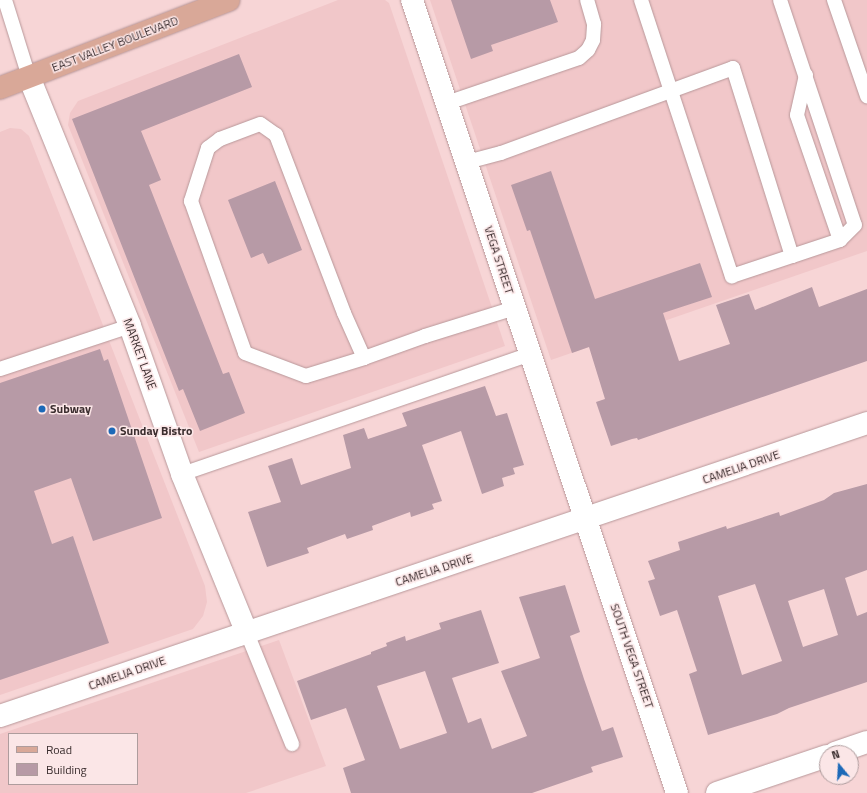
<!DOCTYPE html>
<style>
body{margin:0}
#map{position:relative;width:867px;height:793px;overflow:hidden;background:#f7d5d6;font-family:"Titillium Web",sans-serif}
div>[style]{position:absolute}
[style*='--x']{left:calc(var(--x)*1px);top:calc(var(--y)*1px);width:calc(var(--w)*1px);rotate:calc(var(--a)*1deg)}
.built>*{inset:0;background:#f1c7c9}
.building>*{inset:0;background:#b79aa6}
.roads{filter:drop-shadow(0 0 1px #b8989a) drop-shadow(0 0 1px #b8989a)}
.service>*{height:14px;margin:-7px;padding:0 7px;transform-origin:7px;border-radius:7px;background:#fff}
.minor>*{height:22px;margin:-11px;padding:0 11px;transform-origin:11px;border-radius:11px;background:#fff}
.primary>*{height:22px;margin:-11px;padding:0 11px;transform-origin:11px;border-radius:11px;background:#d9a898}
.dots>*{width:11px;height:11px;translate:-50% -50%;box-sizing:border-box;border:2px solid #fbe6e7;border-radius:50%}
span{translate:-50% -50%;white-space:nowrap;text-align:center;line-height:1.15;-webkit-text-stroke:3px #fbe6e7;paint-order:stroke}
.street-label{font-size:12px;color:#3b2e2f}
.poi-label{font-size:12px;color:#3b2e2f;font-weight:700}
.left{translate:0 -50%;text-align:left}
.legend{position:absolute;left:8px;top:733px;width:130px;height:52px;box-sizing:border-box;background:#fbe6e7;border:1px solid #ae9c9d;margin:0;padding:5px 7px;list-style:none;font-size:12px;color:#3b2e2f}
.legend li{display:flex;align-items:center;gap:8px;height:20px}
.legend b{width:20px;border:1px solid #ae9c9d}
.north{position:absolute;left:819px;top:745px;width:40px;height:40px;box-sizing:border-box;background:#fbe6e7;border:1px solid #ae9c9d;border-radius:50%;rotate:342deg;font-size:11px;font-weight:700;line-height:16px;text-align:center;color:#3b2e2f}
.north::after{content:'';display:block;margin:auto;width:14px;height:18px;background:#1c69b8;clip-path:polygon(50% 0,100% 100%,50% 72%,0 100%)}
</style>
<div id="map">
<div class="built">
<div style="clip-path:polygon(338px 0,385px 0,389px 3px,505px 346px,199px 452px,68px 125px,70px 113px,78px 101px)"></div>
<div style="clip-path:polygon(430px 0,867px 0,867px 251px,551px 360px)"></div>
<div style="clip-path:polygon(10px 128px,21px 129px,29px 136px,205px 586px,207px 602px,203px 616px,193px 629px,0 695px,0 132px)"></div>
<div style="clip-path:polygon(evenodd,279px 640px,326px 766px,246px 793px,0 793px,0 734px,279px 640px,9px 734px,137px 734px,137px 784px,9px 784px,9px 734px)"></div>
</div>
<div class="building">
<div style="clip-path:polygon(451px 0,550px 0,558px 22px,491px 45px,493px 51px,471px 59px)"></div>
<div style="clip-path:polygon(239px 54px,252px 87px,141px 131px,161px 180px,149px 185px,223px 374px,229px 372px,245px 413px,200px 431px,183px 389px,179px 391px,72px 119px)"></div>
<div style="clip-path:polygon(551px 171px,595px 299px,700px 263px,712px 297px,663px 313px,679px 361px,730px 344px,716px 305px,749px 294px,755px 310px,812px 287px,819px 307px,867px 289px,867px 361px,638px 440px,637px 438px,632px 439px,611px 446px,596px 402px,605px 399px,589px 347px,572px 353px,530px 230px,527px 231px,511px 185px)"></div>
<div style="clip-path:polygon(275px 181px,302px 250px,268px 264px,263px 253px,251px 258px,228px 200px)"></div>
<div style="clip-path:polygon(100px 349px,104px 361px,108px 359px,162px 518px,93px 541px,71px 478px,34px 491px,52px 544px,73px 536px,109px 643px,0 680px,0 383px)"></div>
<div style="clip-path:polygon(485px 386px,496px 416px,507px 413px,524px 465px,513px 468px,515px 474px,502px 478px,504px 486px,482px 494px,461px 431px,422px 445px,442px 501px,432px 504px,434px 509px,411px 517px,410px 512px,372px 526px,373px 530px,347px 539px,345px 534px,307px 548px,309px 553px,267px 567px,248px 512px,281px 502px,268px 466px,292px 458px,301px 485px,351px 468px,343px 435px,364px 428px,368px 439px,407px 426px,402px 413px)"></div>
<div style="clip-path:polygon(evenodd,867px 484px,867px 570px,845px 578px,857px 616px,867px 612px,867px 682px,789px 708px,777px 714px,708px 735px,689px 674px,697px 671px,677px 610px,660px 616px,648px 581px,655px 579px,648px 561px,680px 550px,678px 542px,726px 526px,727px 529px,779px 512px,780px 516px,824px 500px,834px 493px,867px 484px,755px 584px,782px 661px,742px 675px,718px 596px,755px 584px,867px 484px,824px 589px,838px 635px,803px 647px,788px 601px,824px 589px)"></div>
<div style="clip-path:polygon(evenodd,565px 585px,580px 632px,570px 636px,584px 679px,602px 731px,613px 727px,623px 757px,591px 767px,593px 772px,532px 793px,351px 793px,343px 768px,365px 760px,346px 708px,311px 720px,297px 681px,371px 654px,371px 652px,387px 646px,386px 643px,405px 636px,406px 641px,441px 629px,439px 623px,481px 610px,499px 663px,452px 678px,468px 723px,481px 718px,492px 749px,527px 736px,501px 671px,540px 658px,519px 597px,565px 585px,425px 671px,447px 733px,400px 749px,377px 686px,425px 671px)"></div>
</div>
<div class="roads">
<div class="service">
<div style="--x:5;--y:0;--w:81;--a:72.7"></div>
<div style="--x:641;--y:0;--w:291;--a:71.8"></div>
<div style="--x:732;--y:276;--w:63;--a:-18.4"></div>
<div style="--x:780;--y:0;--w:237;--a:71.6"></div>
<div style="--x:855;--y:225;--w:21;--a:135"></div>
<div style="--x:834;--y:0;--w:102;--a:71"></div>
<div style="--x:447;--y:103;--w:139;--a:-18.8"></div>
<div style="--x:579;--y:58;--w:12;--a:-42"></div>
<div style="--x:588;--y:50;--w:11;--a:-63"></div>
<div style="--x:593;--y:40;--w:16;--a:-86"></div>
<div style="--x:594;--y:24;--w:25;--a:-106"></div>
<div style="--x:467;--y:162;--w:35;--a:-15"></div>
<div style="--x:501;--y:153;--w:247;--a:-20.1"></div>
<div style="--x:733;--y:68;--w:197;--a:72.6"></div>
<div style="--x:792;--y:256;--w:51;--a:-18.4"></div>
<div style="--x:840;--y:240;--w:132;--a:-109"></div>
<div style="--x:797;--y:115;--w:41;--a:-77.3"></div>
<div style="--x:364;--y:358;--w:49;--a:-114"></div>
<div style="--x:344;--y:313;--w:191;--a:-110.9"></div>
<div style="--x:276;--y:135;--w:19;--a:-145"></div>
<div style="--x:260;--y:124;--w:43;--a:159.4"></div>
<div style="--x:220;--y:139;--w:15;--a:143"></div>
<div style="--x:208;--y:148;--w:56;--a:107.8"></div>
<div style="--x:191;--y:201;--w:161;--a:70.4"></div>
<div style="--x:245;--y:353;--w:65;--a:20.7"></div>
<div style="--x:306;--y:376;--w:61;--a:-17.2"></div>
<div style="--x:364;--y:358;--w:65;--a:-19.8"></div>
<div style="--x:425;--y:336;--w:94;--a:-17.3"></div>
<div style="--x:0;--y:369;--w:137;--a:-18.3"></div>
<div style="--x:182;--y:474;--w:369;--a:-19"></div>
<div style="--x:247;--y:633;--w:120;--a:67.9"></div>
</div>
<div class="minor">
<div style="--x:412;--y:0;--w:836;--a:71.52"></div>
<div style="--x:29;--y:77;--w:269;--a:67.9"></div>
<div style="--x:130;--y:326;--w:157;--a:70.6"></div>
<div style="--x:182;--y:474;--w:172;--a:67.8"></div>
<div style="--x:0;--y:716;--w:915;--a:-18.67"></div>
<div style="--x:835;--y:753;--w:34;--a:-19"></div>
<div style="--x:717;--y:793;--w:116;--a:-18.6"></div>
</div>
<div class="primary">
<div style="--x:0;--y:88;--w:245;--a:-21"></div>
</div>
</div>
<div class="dots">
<div style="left:42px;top:409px;background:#1c69b8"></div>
<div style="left:112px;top:431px;background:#1c69b8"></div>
</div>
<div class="street-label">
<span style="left:115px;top:44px;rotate:-21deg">EAST VALLEY BOULEVARD</span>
<span style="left:499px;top:260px;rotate:72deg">VEGA STREET</span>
<span style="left:140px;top:354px;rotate:70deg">MARKET LANE</span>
<span style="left:741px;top:467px;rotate:-19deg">CAMELIA DRIVE</span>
<span style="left:434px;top:570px;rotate:-18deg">CAMELIA DRIVE</span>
<span style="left:632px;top:656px;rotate:71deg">SOUTH VEGA STREET</span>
<span style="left:127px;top:673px;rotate:-19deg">CAMELIA DRIVE</span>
</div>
<div class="poi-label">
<span class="left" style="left:50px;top:409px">Subway</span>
<span class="left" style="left:120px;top:431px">Sunday Bistro</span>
</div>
<ul class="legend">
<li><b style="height:5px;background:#d9a898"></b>Road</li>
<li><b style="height:11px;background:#b79aa6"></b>Building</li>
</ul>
<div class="north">N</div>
</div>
